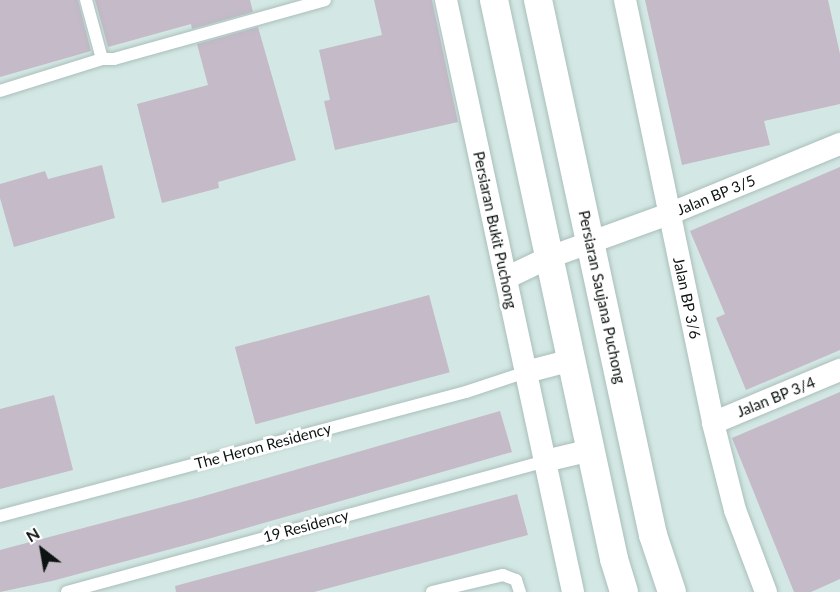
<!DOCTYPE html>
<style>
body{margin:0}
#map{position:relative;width:840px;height:592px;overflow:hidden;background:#d3e8e4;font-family:Lato,sans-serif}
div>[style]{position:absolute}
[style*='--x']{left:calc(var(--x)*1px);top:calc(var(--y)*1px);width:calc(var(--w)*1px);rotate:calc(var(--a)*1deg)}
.building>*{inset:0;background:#c4bac8;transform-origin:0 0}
.roads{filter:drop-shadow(0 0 2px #aabeba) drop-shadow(0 0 2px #aabeba)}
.service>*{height:12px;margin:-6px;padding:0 6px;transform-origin:6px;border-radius:6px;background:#fff}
.minor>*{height:22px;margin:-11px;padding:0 11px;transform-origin:11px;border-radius:11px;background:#fff}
.tertiary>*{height:28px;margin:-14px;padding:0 14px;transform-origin:14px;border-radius:14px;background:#fff}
span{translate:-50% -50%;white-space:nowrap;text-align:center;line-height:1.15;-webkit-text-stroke:6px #fff;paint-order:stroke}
.street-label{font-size:15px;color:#0c1311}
.north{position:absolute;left:12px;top:520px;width:60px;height:60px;-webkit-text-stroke:4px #fff;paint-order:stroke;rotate:329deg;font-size:16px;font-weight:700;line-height:24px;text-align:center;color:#0c1311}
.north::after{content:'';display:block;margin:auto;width:21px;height:27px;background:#0c1311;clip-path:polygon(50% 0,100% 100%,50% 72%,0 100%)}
</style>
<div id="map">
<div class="building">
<div style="clip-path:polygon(0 0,78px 0,91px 51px,0 77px)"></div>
<div style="clip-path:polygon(95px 0,250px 0,253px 12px,192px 29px,191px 24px,108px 47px)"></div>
<div style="clip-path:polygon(374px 0,432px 0,458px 122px,335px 150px,324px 101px,330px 100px,319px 50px,382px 35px)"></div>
<div style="clip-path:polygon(645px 0,828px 0,840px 54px,840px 104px,764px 121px,770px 145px,682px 165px)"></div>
<div style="clip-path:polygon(258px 27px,296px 160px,218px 182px,219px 188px,162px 203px,137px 104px,208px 85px,197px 44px)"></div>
<div style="clip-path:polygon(102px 165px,115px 218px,14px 247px,0 198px,0 184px,45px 171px,48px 179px)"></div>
<div style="clip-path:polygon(840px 167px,840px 350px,746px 390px,716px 318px,725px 314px,690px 231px)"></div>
<div style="left:429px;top:295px;width:80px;height:201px;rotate:75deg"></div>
<div style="clip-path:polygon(840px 392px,840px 579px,811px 592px,794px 592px,732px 438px)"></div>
<div style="clip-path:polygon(54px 395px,73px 470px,0 489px,0 409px)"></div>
<div style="clip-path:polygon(500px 411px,512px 452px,208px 539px,52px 581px,0 592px,0 550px,197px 498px)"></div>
<div style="clip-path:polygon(517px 494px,528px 535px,314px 592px,176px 592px,175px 586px)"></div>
</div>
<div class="roads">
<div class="service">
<div style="--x:86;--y:0;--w:61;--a:74.8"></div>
<div style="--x:102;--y:59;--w:12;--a:0"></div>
<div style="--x:114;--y:59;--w:219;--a:-15.6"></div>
<div style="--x:0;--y:91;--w:107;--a:-17.4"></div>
<div style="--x:0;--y:516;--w:482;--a:-14.9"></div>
<div style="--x:466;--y:392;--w:63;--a:-18.4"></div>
<div style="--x:67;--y:592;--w:496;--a:-15.3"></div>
<div style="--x:432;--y:592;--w:73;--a:-13.5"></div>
<div style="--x:503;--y:575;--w:14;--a:21"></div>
<div style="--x:516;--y:580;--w:13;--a:72"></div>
</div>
<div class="minor">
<div style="--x:446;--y:0;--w:605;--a:77.89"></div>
<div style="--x:625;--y:0;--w:432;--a:78.2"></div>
<div style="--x:713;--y:423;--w:90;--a:75.8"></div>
<div style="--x:735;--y:510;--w:88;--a:69.3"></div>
<div style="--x:506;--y:278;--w:49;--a:-25.5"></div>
<div style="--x:550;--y:257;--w:127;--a:-19.9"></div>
<div style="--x:669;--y:214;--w:185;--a:-22.3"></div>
<div style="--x:526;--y:372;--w:48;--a:-14.6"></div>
<div style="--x:713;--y:423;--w:138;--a:-22.7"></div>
<div style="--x:545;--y:461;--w:47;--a:-13.4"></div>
</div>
<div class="tertiary">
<div style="--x:494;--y:0;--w:572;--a:77.88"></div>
<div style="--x:614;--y:559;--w:34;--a:73"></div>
<div style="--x:538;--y:0;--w:547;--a:77.87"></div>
<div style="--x:653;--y:535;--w:60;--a:71.6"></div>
</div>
</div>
<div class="street-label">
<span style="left:716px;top:195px;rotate:-22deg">Jalan BP 3/5</span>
<span style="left:495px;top:230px;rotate:78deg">Persiaran Bukit Puchong</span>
<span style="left:602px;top:297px;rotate:78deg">Persiaran Saujana Puchong</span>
<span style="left:687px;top:298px;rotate:78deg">Jalan BP 3/6</span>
<span style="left:776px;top:397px;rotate:-22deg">Jalan BP 3/4</span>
<span style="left:263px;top:446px;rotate:-15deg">The Heron Residency</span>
<span style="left:306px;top:526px;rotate:-15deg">19 Residency</span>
</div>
<div class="north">N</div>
</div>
